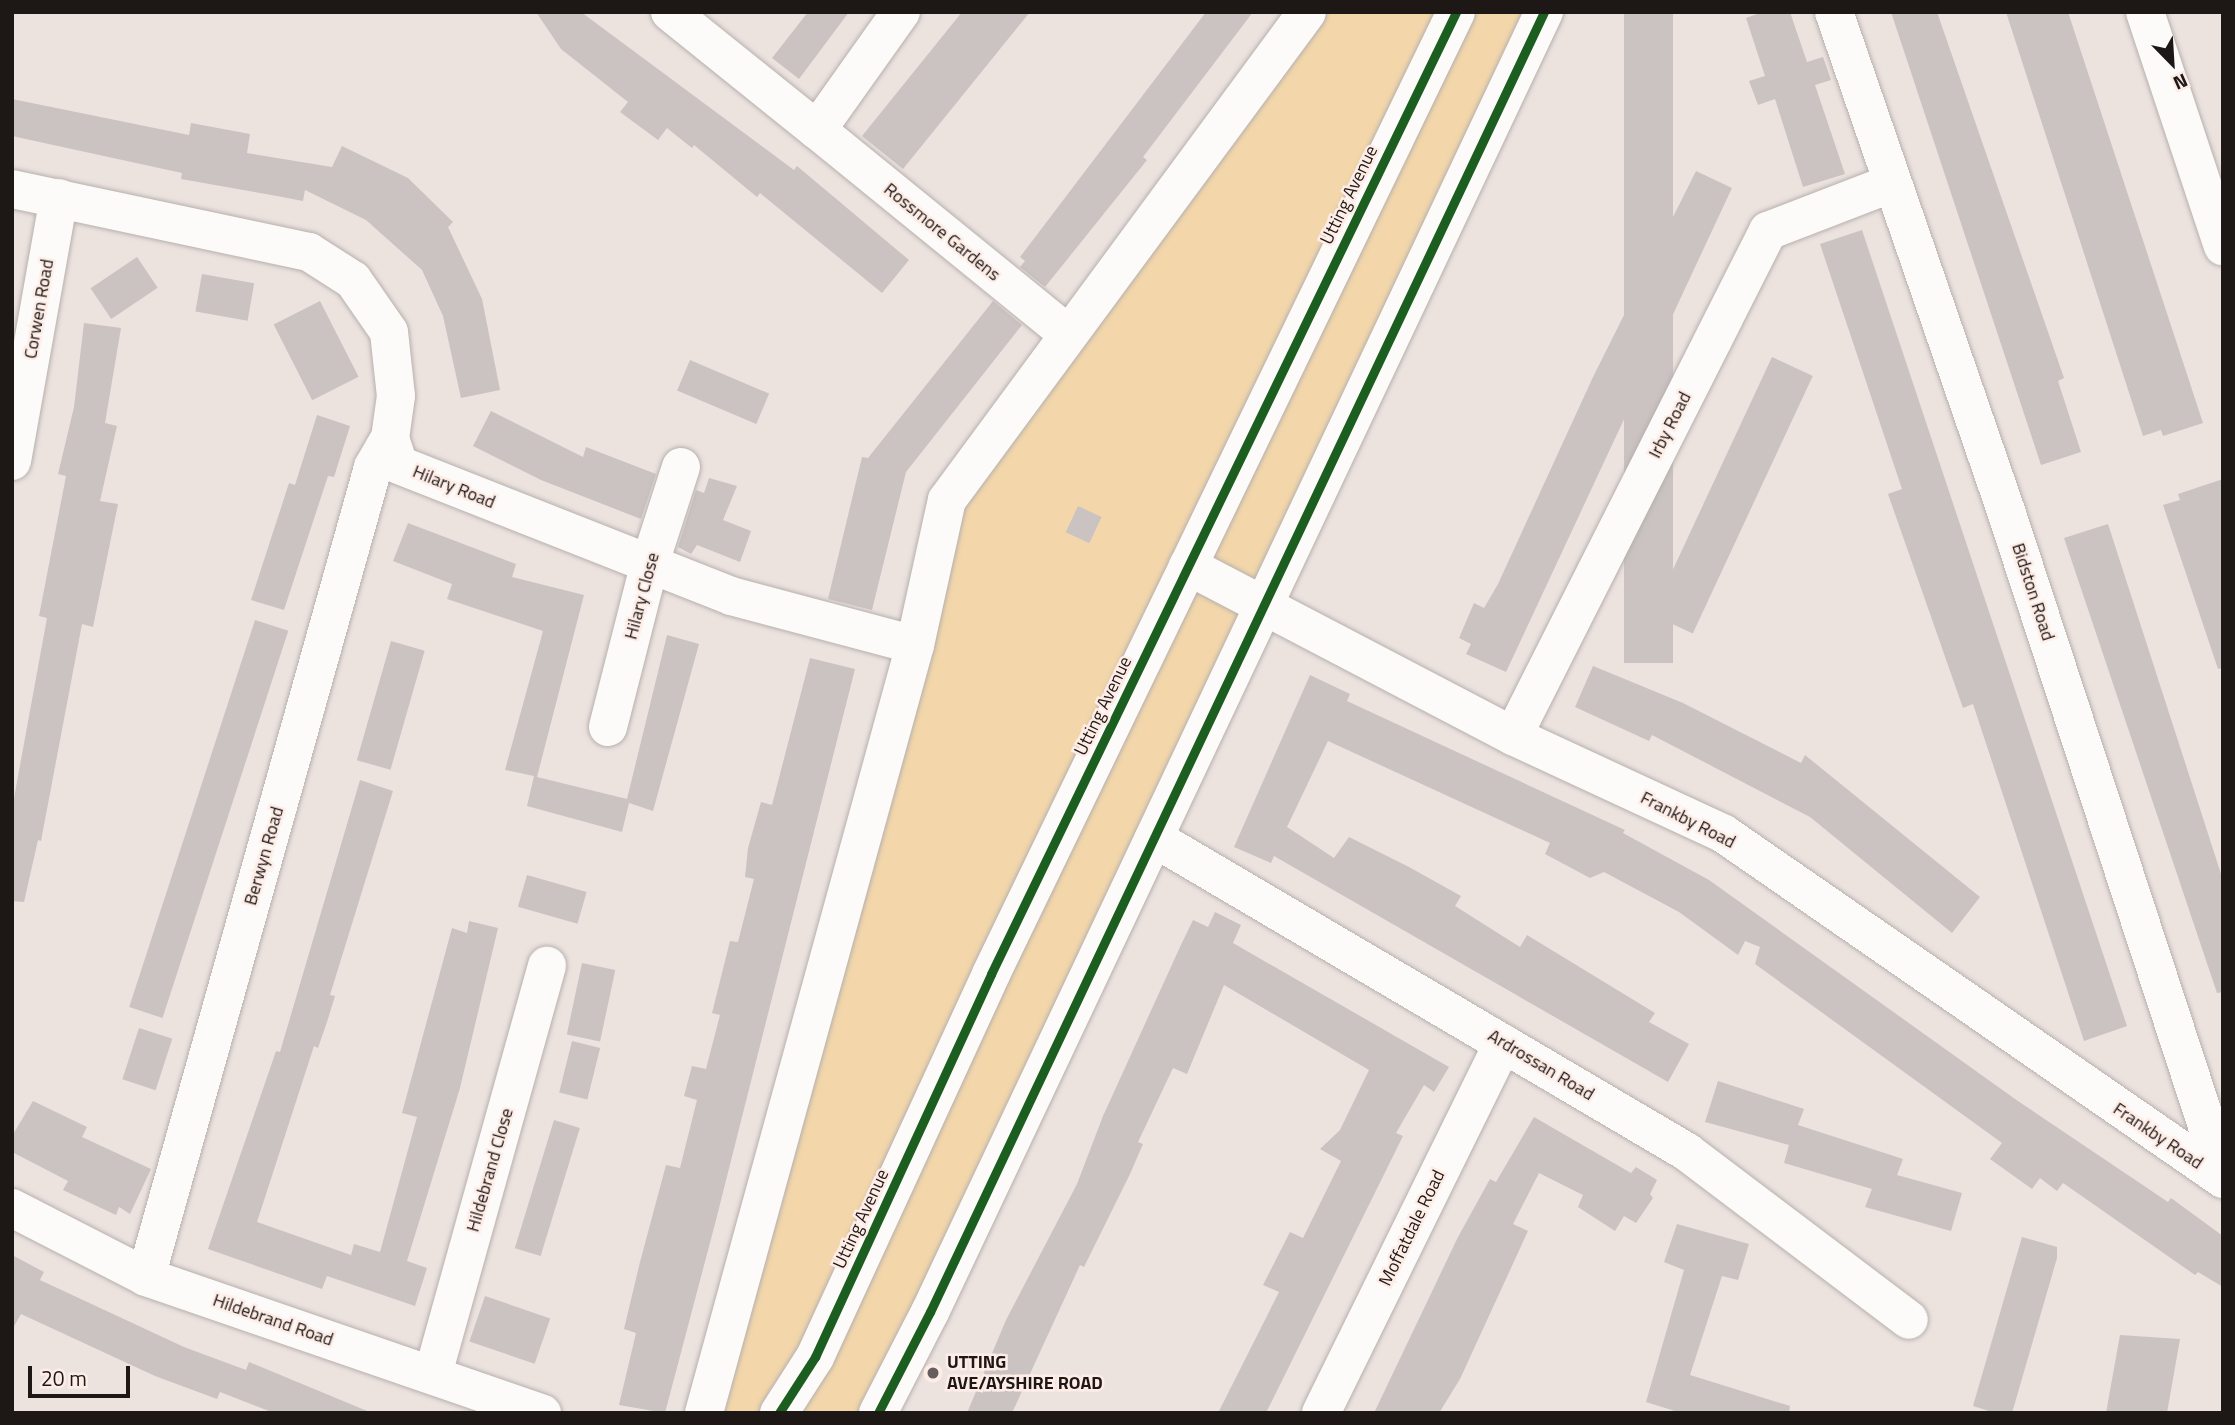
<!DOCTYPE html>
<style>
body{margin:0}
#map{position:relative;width:2235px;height:1425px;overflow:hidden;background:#ece3df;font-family:"Titillium Web",sans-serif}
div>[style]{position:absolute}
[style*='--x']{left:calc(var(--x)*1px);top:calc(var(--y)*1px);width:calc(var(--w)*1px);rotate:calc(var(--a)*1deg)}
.green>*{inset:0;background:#f3d7ab}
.building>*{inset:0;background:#cac3c1;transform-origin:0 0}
.roads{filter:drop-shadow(0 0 2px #b7b0ad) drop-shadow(0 0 2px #b7b0ad)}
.minor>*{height:38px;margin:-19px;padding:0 19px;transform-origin:19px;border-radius:19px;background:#fcfbfa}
.cycleway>*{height:9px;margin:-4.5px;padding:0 4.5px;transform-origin:4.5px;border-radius:4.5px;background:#1b5e20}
.dots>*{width:19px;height:19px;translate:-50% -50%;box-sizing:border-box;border:4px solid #feede7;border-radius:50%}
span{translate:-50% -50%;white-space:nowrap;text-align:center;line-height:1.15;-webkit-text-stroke:5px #feede7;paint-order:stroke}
.street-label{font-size:18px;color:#1d1715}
.poi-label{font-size:18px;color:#1d1715;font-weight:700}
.left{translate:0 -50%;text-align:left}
.frame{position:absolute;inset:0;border:14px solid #1d1715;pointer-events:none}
.north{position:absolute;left:2137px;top:28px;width:70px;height:70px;-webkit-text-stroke:5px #feede7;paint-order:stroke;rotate:156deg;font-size:19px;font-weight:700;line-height:28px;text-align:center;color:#1d1715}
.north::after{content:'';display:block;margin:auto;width:24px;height:32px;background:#1d1715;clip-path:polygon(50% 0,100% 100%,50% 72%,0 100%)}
.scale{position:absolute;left:28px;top:1366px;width:102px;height:32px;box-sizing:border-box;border:4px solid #1d1715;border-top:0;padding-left:9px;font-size:21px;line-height:24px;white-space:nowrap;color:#1d1715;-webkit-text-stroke:5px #feede7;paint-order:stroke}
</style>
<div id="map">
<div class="green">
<div style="clip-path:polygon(1307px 12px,1544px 12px,878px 1413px,704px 1413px,947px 500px)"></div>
</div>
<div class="building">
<div style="clip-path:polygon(536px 12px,581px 12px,794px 170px,797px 166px,909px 260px,882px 293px,760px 193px,757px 197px,694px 145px,692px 148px,667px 128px,658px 140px,620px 112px,628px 102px,561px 49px)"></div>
<div style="clip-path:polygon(808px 12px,849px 12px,799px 79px,772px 58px)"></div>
<div style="clip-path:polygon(962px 12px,1030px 12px,903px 169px,862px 136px)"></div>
<div style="clip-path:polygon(1206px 12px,1253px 12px,1143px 157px,1147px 160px,1045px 287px,1020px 267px,1025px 261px,1020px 257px)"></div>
<div style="left:1624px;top:12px;width:49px;height:651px"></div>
<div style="clip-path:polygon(1763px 12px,1790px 12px,1807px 62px,1823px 57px,1831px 80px,1815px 85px,1845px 174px,1803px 187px,1775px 99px,1758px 105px,1749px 81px,1765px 76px,1746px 18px)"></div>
<div style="clip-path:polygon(1891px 12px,1937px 12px,2064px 378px,2058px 381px,2081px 452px,2041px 465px)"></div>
<div style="clip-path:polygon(2006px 12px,2068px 12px,2203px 423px,2163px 436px,2161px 430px,2143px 436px)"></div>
<div style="clip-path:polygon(12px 99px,189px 135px,191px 123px,250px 134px,247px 153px,332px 167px,342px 146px,408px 178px,453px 222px,448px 227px,482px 299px,500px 390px,461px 398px,443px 316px,422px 270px,366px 220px,305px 190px,303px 201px,277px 196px,181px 179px,182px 173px,12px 136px)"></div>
<div style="clip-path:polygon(1696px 171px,1732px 188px,1506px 672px,1466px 654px,1471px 644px,1459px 638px,1474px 603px,1484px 608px,1498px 584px,1593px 377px)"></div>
<div style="clip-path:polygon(1862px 230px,2127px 1026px,2084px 1041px,1973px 704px,1963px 708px,1888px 494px,1902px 489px,1820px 244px)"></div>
<div style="left:137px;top:257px;width:37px;height:56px;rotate:56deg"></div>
<div style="left:202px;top:274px;width:53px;height:38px;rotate:10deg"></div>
<div style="left:320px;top:301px;width:85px;height:52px;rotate:63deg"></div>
<div style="clip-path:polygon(993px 301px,1022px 325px,906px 472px,872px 610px,828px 599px,862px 457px,868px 458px)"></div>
<div style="clip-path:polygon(84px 323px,121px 328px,105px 423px,117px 426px,100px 501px,118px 504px,93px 627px,82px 624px,41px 841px,38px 840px,24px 902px,12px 901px,12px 809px,47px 618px,39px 616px,66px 476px,58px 474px,74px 407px)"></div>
<div style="left:1772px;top:357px;width:45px;height:284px;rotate:25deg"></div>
<div style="left:690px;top:360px;width:86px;height:33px;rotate:23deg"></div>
<div style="clip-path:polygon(491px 411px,583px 457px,586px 447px,656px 474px,641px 519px,541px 480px,473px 446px)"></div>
<div style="clip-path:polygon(317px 415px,350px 426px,334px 477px,328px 476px,284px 610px,251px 600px,289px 483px,295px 485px)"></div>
<div style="clip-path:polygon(709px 478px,737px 486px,723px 520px,751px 531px,740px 562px,697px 545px,691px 554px,678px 547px,696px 490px,704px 493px)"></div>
<div style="clip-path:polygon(2223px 479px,2223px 668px,2218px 669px,2163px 505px,2180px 500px,2178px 494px)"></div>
<div style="left:1078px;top:506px;width:26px;height:29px;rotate:25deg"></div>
<div style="clip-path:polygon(408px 523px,516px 564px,512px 577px,584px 595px,537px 777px,627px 799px,667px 635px,699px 644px,653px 811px,629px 803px,622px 832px,527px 806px,534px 776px,505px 770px,543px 631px,447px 599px,452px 584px,393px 561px)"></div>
<div style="clip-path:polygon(2108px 524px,2223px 880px,2223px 992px,2217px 993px,2064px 538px)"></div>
<div style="left:255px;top:620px;width:35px;height:407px;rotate:18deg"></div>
<div style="left:391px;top:641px;width:35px;height:124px;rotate:16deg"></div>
<div style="clip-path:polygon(810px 658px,855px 669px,716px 1220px,665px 1413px,619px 1405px,636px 1333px,624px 1329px,640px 1262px,666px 1165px,680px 1168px,697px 1100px,684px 1096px,692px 1066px,706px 1069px,720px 1015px,712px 1013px,730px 941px,738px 942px,754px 879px,745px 877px,748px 848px,761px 802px,772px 805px)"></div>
<div style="clip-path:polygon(1593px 666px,1683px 703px,1801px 763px,1805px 755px,1980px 897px,1952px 933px,1810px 817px,1652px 735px,1649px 741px,1575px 707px)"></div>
<div style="clip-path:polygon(1310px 675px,1350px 694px,1347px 701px,1625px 830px,1623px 833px,1709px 880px,2015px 1099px,2168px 1202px,2171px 1198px,2223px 1236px,2223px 1287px,2198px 1272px,2195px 1275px,2063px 1183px,2057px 1191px,2040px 1178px,2032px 1189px,1990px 1159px,2002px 1143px,1755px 964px,1760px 947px,1745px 941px,1738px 955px,1679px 912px,1604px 872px,1590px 878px,1545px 854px,1550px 843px,1328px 741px,1287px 827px,1334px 858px,1349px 837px,1409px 867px,1461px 896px,1455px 906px,1520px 947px,1527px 935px,1655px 1013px,1649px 1022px,1689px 1044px,1668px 1082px,1274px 856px,1271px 863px,1234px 847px)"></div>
<div style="clip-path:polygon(360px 780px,393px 791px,330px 995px,335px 996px,327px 1022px,318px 1048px,314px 1046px,257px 1222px,351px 1255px,354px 1244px,380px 1252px,417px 1117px,402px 1113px,452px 928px,467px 933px,469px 921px,498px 928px,460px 1088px,407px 1261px,427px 1268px,415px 1306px,327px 1276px,322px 1289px,208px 1249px,276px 1051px,280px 1052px)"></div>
<div style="left:527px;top:875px;width:62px;height:33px;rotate:16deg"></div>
<div style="clip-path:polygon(1215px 912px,1241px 925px,1233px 943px,1449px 1067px,1434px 1092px,1424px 1085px,1396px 1133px,1403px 1136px,1266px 1413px,1218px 1413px,1279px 1292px,1263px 1285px,1290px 1232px,1303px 1238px,1341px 1161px,1320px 1149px,1340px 1130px,1369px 1070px,1224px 985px,1187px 1074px,1173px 1068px,1138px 1142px,1143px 1144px,1130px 1174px,1084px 1267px,1080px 1265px,1012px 1413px,967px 1413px,1006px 1320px,1077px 1184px,1103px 1116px,1180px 947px,1193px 920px,1208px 927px)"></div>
<div style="left:582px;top:963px;width:34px;height:73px;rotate:12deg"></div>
<div style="left:139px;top:1028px;width:35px;height:54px;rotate:18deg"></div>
<div style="left:572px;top:1041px;width:29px;height:53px;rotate:14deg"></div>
<div style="clip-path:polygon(1718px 1081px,1804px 1109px,1798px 1125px,1903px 1159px,1897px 1175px,1962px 1193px,1951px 1231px,1865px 1207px,1872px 1189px,1784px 1163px,1789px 1145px,1705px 1122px)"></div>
<div style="clip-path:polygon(33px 1101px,87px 1127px,82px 1137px,151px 1169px,130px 1214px,119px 1207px,116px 1215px,63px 1190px,68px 1181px,12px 1152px,12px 1136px)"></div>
<div style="clip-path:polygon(1534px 1117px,1631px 1173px,1636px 1167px,1657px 1180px,1650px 1194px,1653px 1198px,1636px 1223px,1624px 1216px,1615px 1231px,1578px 1207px,1583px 1195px,1539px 1173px,1513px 1224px,1528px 1231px,1460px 1379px,1439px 1413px,1374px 1413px,1458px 1237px,1490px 1179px,1496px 1182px)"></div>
<div style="left:554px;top:1120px;width:27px;height:134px;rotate:17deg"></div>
<div style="clip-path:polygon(1677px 1224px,1749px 1244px,1738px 1280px,1722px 1276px,1690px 1375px,1790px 1406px,1789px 1413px,1681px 1413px,1646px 1402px,1684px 1270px,1664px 1262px)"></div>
<div style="clip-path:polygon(2022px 1237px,2057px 1247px,2057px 1258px,2012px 1413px,1995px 1413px,1973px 1406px)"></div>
<div style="clip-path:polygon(12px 1255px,44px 1272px,40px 1280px,184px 1347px,246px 1370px,249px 1362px,372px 1413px,274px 1413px,220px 1392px,217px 1399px,155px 1376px,21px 1314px,12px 1330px)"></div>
<div style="left:485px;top:1296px;width:69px;height:48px;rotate:19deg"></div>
<div style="clip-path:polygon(2120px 1335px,2180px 1339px,2167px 1413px,2106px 1413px)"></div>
</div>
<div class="roads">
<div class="minor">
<div style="--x:670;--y:12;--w:189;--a:38.8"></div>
<div style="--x:817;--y:130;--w:145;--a:-54.6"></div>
<div style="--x:1834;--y:12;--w:531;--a:70.98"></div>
<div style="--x:2007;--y:514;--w:695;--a:71.9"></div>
<div style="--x:2145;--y:12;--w:247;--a:71.6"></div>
<div style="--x:817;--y:130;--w:323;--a:39.1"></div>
<div style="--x:12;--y:189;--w:304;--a:12"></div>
<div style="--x:309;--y:252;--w:52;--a:32.5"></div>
<div style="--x:353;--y:280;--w:63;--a:55.3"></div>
<div style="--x:389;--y:332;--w:64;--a:83.8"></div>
<div style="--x:396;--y:396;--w:42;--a:98.1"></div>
<div style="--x:390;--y:438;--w:28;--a:72"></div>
<div style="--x:399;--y:465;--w:357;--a:21.5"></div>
<div style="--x:731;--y:596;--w:190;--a:14.9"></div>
<div style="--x:12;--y:461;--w:267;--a:-79.9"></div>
<div style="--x:1188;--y:566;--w:367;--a:27.6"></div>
<div style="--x:1513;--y:736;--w:233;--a:24.9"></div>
<div style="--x:1724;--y:834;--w:607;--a:34.66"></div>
<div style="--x:608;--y:727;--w:166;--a:-75.7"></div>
<div style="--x:649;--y:566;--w:104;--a:-72.1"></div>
<div style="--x:1513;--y:736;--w:566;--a:-63.21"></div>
<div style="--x:1768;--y:231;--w:131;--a:-21.1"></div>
<div style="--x:1154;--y:838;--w:619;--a:30.5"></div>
<div style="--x:1687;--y:1152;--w:278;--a:37.1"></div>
<div style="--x:12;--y:1208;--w:151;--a:27.2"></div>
<div style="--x:146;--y:1277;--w:419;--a:19"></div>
<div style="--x:146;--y:1277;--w:841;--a:-74.34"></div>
<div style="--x:373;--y:467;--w:34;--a:-60"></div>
<div style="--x:433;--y:1374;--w:424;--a:-74.4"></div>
<div style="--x:704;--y:1413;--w:796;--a:-74.64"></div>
<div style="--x:915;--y:645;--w:148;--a:-77.6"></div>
<div style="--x:947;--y:500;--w:606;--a:-53.58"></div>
<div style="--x:779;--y:1413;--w:67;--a:-57.3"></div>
<div style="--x:815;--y:1357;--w:422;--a:-65.3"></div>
<div style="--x:991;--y:974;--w:1068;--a:-64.2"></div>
<div style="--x:878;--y:1413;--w:114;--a:-62.8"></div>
<div style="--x:930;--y:1312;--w:1438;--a:-64.72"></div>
<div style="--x:1321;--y:1413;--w:412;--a:-63.8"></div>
</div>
</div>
<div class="cycleway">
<div style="--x:779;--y:1413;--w:67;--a:-57.3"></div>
<div style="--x:815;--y:1357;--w:422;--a:-65.3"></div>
<div style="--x:991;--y:974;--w:1068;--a:-64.2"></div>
<div style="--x:878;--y:1413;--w:114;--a:-62.8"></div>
<div style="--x:930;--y:1312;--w:1438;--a:-64.72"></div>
</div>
<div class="dots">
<div style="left:933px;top:1373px;background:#655e5c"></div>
</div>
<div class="street-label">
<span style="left:1349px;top:195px;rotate:-64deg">Utting Avenue</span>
<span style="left:942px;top:232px;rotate:39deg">Rossmore Gardens</span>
<span style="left:39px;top:309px;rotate:-80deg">Corwen Road</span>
<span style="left:1670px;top:425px;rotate:-63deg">Irby Road</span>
<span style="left:454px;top:487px;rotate:22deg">Hilary Road</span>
<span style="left:2033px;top:592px;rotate:72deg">Bidston Road</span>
<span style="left:642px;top:596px;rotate:-75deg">Hilary Close</span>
<span style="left:1103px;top:706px;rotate:-64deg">Utting Avenue</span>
<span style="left:1688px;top:820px;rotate:27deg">Frankby Road</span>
<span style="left:264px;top:856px;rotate:-74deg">Berwyn Road</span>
<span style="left:1541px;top:1065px;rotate:31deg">Ardrossan Road</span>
<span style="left:2158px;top:1136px;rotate:34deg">Frankby Road</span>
<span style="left:490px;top:1170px;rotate:-74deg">Hildebrand Close</span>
<span style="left:861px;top:1219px;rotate:-65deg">Utting Avenue</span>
<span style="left:1412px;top:1228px;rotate:-64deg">Moffatdale Road</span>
<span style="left:273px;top:1320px;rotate:19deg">Hildebrand Road</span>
</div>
<div class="poi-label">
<span class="left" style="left:947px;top:1373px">UTTING<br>AVE/AYSHIRE ROAD</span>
</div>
<div class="frame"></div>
<div class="north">N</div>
<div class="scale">20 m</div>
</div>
